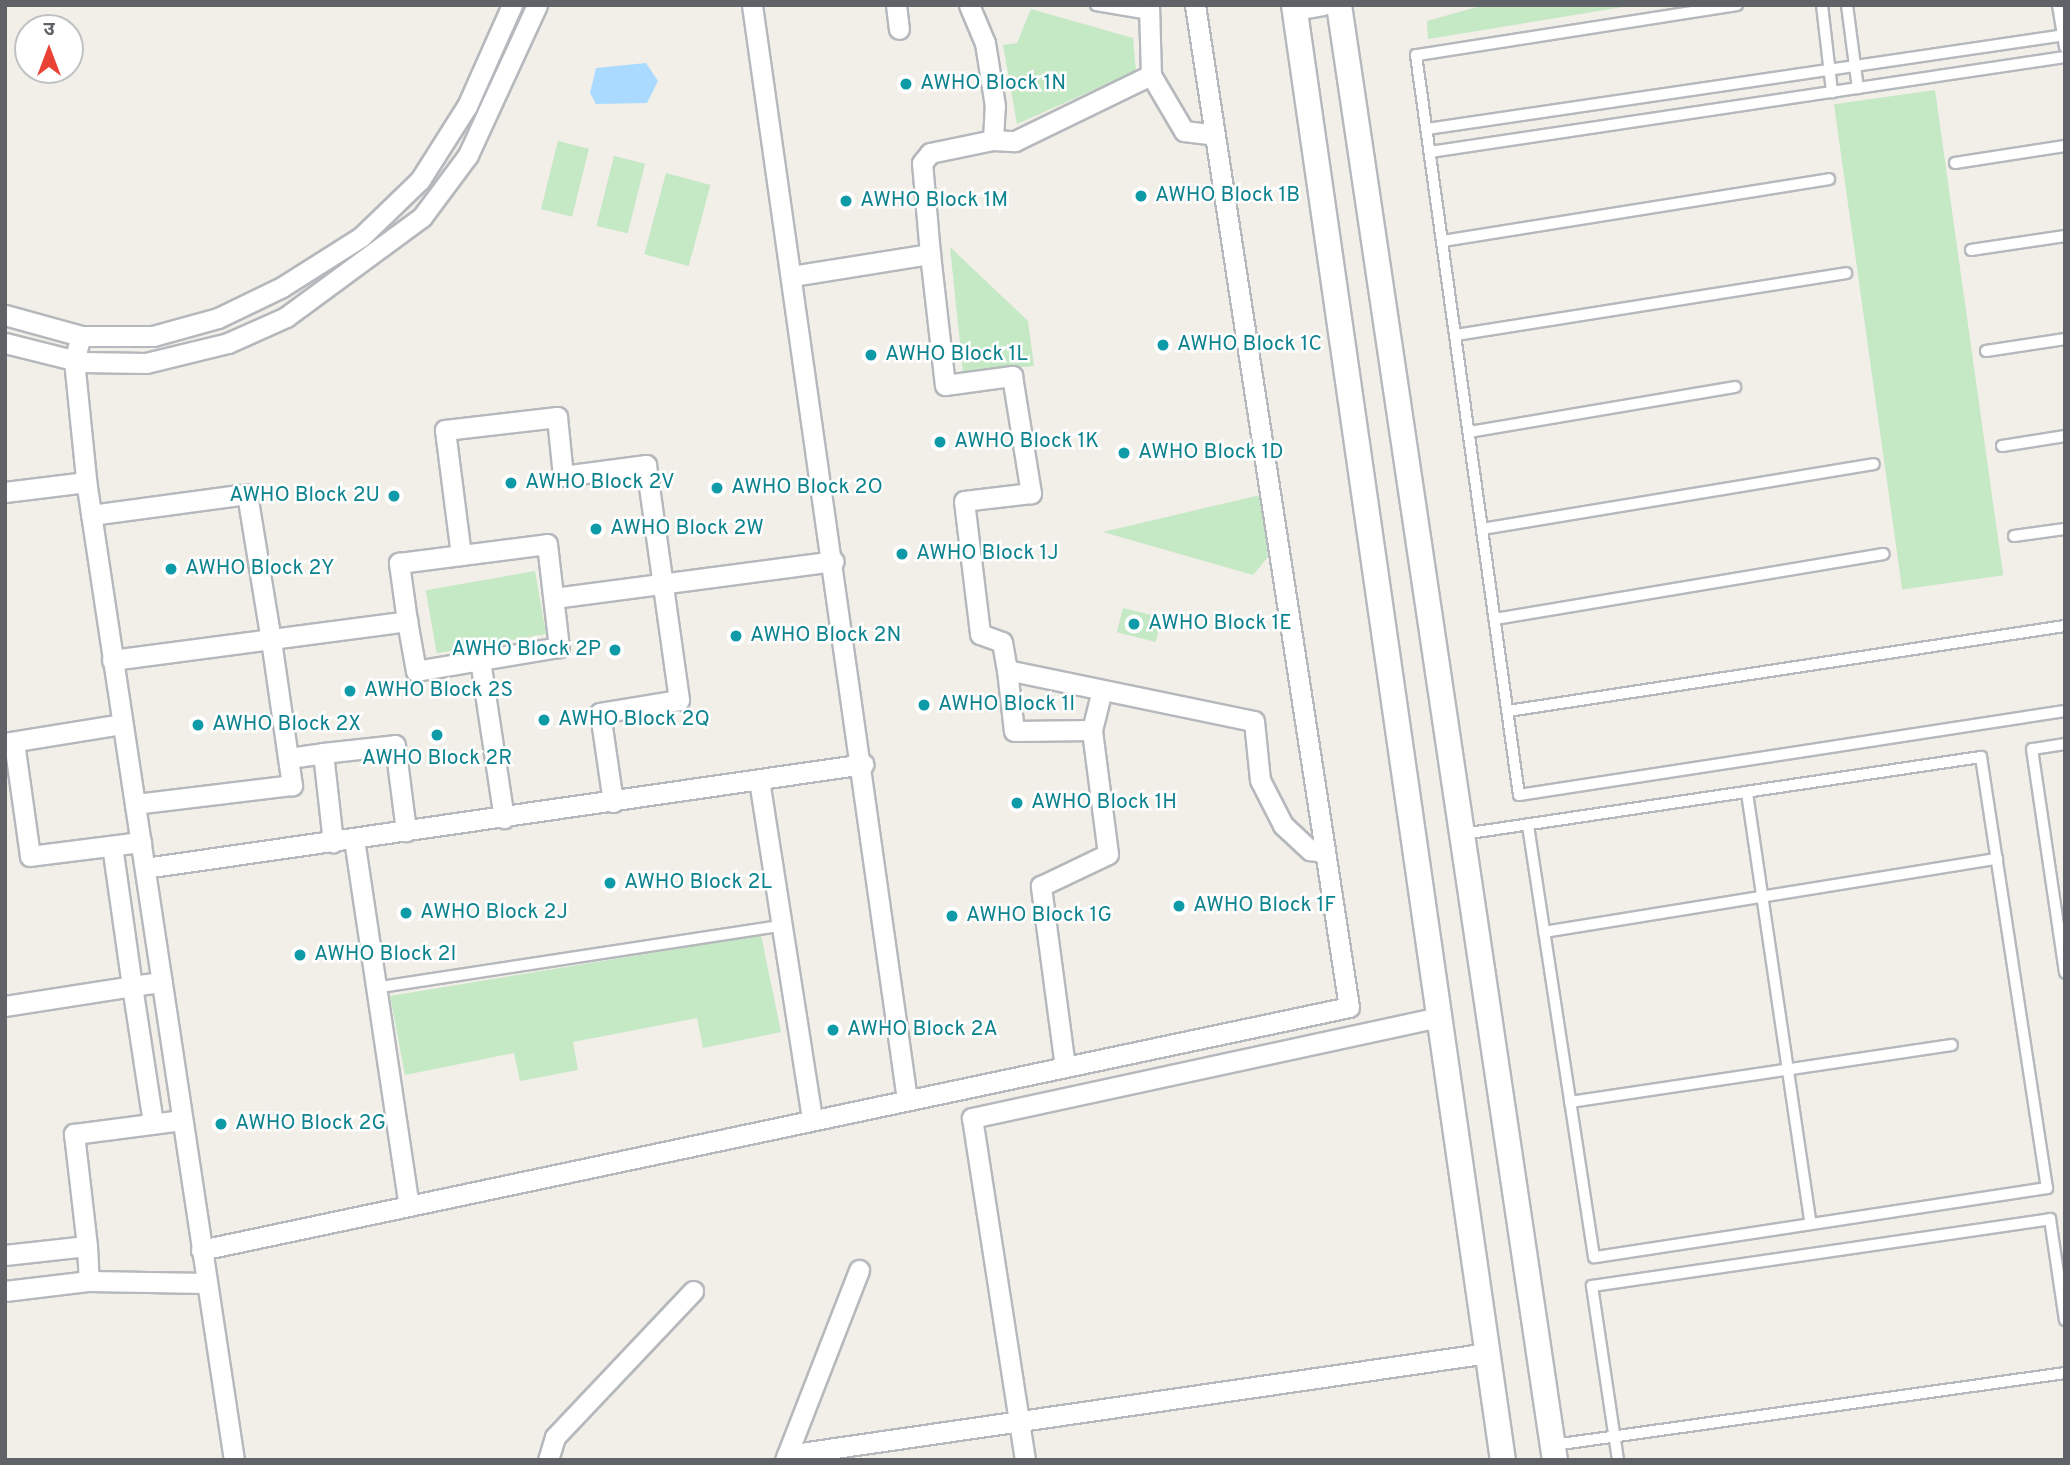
<!DOCTYPE html>
<html>
<head>
<meta charset="utf-8">
<style>
  body { margin:0 }
  #map { position:relative; width:2070px; height:1465px; overflow:hidden; background:#f1efe8; font-family:Overpass,"Noto Sans Devanagari",sans-serif }
  div>[style] { position:absolute }
  .green>* { inset:0; background:#c5e8c5; transform-origin:0 0 }
  .water>* { inset:0; background:#aadaff }
  .roads { filter:drop-shadow(2px 0 #b5b8bc) drop-shadow(-2px 0 #b5b8bc) drop-shadow(0 2px #b5b8bc) drop-shadow(0 -2px #b5b8bc) }
  .service>* { height:10px; margin:-5px; padding:0 5px; transform-origin:5px; border-radius:5px; background:#fff }
  .minor>* { height:19px; margin:-9.5px; padding:0 9.5px; transform-origin:9.5px; border-radius:9.5px; background:#fff }
  .tertiary>* { height:24px; margin:-12px; padding:0 12px; transform-origin:12px; border-radius:12px; background:#fff }
  .dots>* { width:19px; height:19px; translate:-50% -50%; box-sizing:border-box; border:4px solid #fff; border-radius:50% }
  span { translate:-50% -50%; white-space:nowrap; text-align:center; line-height:1.15; -webkit-text-stroke:5px #fff; paint-order:stroke }
  .culture-label { font-size:21px; color:#0d838f }
  .left { translate:0 -50%; text-align:left }
  .right { translate:-100% -50%; text-align:right }
  .frame { position:absolute; inset:0; border:7px solid #5f6368; pointer-events:none }
  .north { position:absolute; left:14px; top:14px; width:70px; height:70px; box-sizing:border-box; background:#fff; border:2px solid #bfc1c3; border-radius:50%; rotate:0deg; font-size:19px; font-weight:700; line-height:28px; text-align:center; color:#5f6368 }
  .north::after { content:''; display:block; margin:auto; width:24px; height:32px; background:#ea4335; clip-path:polygon(50% 0,100% 100%,50% 72%,0 100%) }
</style>
</head>
<body>
<div id="map">
  <div class="green">
    <i style="clip-path:polygon(1484px 5px,1635px 5px,1428px 39px,1427px 21px)"></i>
    <i style="clip-path:polygon(1031px 9px,1133px 38px,1136px 71px,1017px 124px,1003px 45px,1017px 43px)"></i>
    <i style="left:1935px;top:90px;width:490px;height:102px;rotate:82deg"></i>
    <i style="left:558px;top:141px;width:32px;height:70px;rotate:14deg"></i>
    <i style="left:614px;top:156px;width:32px;height:72px;rotate:14deg"></i>
    <i style="left:666px;top:173px;width:46px;height:84px;rotate:15deg"></i>
    <i style="clip-path:polygon(950px 247px,1028px 321px,1034px 366px,963px 372px)"></i>
    <i style="clip-path:polygon(1260px 495px,1268px 557px,1253px 575px,1103px 532px)"></i>
    <i style="left:535px;top:571px;width:64px;height:111px;rotate:80deg"></i>
    <i style="left:1123px;top:608px;width:40px;height:25px;rotate:14deg"></i>
    <i style="clip-path:polygon(761px 935px,781px 1032px,703px 1048px,697px 1018px,573px 1042px,578px 1070px,520px 1081px,514px 1053px,405px 1075px,390px 996px)"></i>
  </div>
  <div class="water">
    <i style="clip-path:polygon(646px 63px,658px 81px,647px 103px,596px 104px,590px 93px,596px 68px)"></i>
  </div>
  <div class="roads">
    <div class="service">
      <i style="left:1096px;top:5px;width:54px;rotate:9.6deg"></i>
      <i style="left:1737px;top:5px;width:325px;rotate:171.1deg"></i>
      <i style="left:1416px;top:55px;width:747px;rotate:82.08deg"></i>
      <i style="left:1519px;top:795px;width:552px;rotate:-8.75deg"></i>
      <i style="left:1822px;top:5px;width:88px;rotate:83.4deg"></i>
      <i style="left:1847px;top:5px;width:84px;rotate:82.5deg"></i>
      <i style="left:2058px;top:5px;width:43px;rotate:80.5deg"></i>
      <i style="left:1427px;top:129px;width:645px;rotate:-8.38deg"></i>
      <i style="left:1430px;top:152px;width:642px;rotate:-8.51deg"></i>
      <i style="left:1955px;top:163px;width:111px;rotate:-8.8deg"></i>
      <i style="left:1443px;top:241px;width:391px;rotate:-9.1deg"></i>
      <i style="left:1971px;top:250px;width:95px;rotate:-8.5deg"></i>
      <i style="left:1456px;top:335px;width:395px;rotate:-9deg"></i>
      <i style="left:1986px;top:351px;width:80px;rotate:-8.6deg"></i>
      <i style="left:1469px;top:432px;width:270px;rotate:-9.6deg"></i>
      <i style="left:2002px;top:446px;width:64px;rotate:-9deg"></i>
      <i style="left:1482px;top:529px;width:397px;rotate:-9.4deg"></i>
      <i style="left:2014px;top:536px;width:51px;rotate:-7.8deg"></i>
      <i style="left:1495px;top:619px;width:394px;rotate:-9.5deg"></i>
      <i style="left:1508px;top:711px;width:563px;rotate:-8.68deg"></i>
      <i style="left:2065px;top:744px;width:33px;rotate:171deg"></i>
      <i style="left:2032px;top:749px;width:226px;rotate:81.6deg"></i>
      <i style="left:1747px;top:793px;width:434px;rotate:81.6deg"></i>
      <i style="left:1463px;top:834px;width:524px;rotate:-8.46deg"></i>
      <i style="left:1981px;top:757px;width:436px;rotate:81.3deg"></i>
      <i style="left:2047px;top:1188px;width:458px;rotate:171.3deg"></i>
      <i style="left:1594px;top:1257px;width:436px;rotate:-98.7deg"></i>
      <i style="left:1544px;top:932px;width:459px;rotate:-9.2deg"></i>
      <i style="left:374px;top:988px;width:409px;rotate:-8.7deg"></i>
      <i style="left:1570px;top:1102px;width:386px;rotate:-8.5deg"></i>
      <i style="left:1554px;top:1445px;width:516px;rotate:-8.02deg"></i>
      <i style="left:1618px;top:1460px;width:176px;rotate:-98.5deg"></i>
      <i style="left:1592px;top:1286px;width:463px;rotate:-8.3deg"></i>
      <i style="left:2050px;top:1219px;width:102px;rotate:81.6deg"></i>
    </div>
    <div class="minor">
      <i style="left:752px;top:5px;width:1106px;rotate:81.94deg"></i>
      <i style="left:896px;top:5px;width:24px;rotate:83deg"></i>
      <i style="left:1149px;top:5px;width:70px;rotate:88.4deg"></i>
      <i style="left:1295px;top:10px;width:28px;rotate:-10deg"></i>
      <i style="left:993px;top:140px;width:22px;rotate:3deg"></i>
      <i style="left:1015px;top:141px;width:151px;rotate:-25.9deg"></i>
      <i style="left:1151px;top:75px;width:65px;rotate:59.5deg"></i>
      <i style="left:1184px;top:131px;width:31px;rotate:7deg"></i>
      <i style="left:930px;top:254px;width:132px;rotate:83.5deg"></i>
      <i style="left:945px;top:385px;width:68px;rotate:-7.7deg"></i>
      <i style="left:1012px;top:376px;width:119px;rotate:80.8deg"></i>
      <i style="left:1031px;top:493px;width:67px;rotate:173.2deg"></i>
      <i style="left:964px;top:501px;width:134px;rotate:83.1deg"></i>
      <i style="left:980px;top:634px;width:23px;rotate:20deg"></i>
      <i style="left:1002px;top:642px;width:28px;rotate:80deg"></i>
      <i style="left:1007px;top:670px;width:252px;rotate:11.7deg"></i>
      <i style="left:1254px;top:721px;width:59px;rotate:84.2deg"></i>
      <i style="left:1260px;top:780px;width:51px;rotate:62.9deg"></i>
      <i style="left:1283px;top:825px;width:37px;rotate:43deg"></i>
      <i style="left:1310px;top:850px;width:15px;rotate:8deg"></i>
      <i style="left:792px;top:276px;width:140px;rotate:-9.1deg"></i>
      <i style="left:930px;top:254px;width:91px;rotate:-95deg"></i>
      <i style="left:922px;top:163px;width:13px;rotate:-51deg"></i>
      <i style="left:930px;top:153px;width:64px;rotate:-11.7deg"></i>
      <i style="left:993px;top:140px;width:34px;rotate:-87deg"></i>
      <i style="left:995px;top:106px;width:64px;rotate:-99deg"></i>
      <i style="left:985px;top:43px;width:41px;rotate:-112.8deg"></i>
      <i style="left:5px;top:315px;width:79px;rotate:15.4deg"></i>
      <i style="left:81px;top:336px;width:72px"></i>
      <i style="left:153px;top:336px;width:67px;rotate:-15.5deg"></i>
      <i style="left:218px;top:318px;width:71px;rotate:-25.8deg"></i>
      <i style="left:282px;top:287px;width:93px;rotate:-32.3deg"></i>
      <i style="left:361px;top:237px;width:82px;rotate:-44deg"></i>
      <i style="left:420px;top:180px;width:88px;rotate:-57.6deg"></i>
      <i style="left:467px;top:106px;width:111px;rotate:-66deg"></i>
      <i style="left:81px;top:336px;width:25px;rotate:106deg"></i>
      <i style="left:74px;top:360px;width:128px;rotate:84.2deg"></i>
      <i style="left:87px;top:487px;width:984px;rotate:81.41deg"></i>
      <i style="left:5px;top:343px;width:78px;rotate:14deg"></i>
      <i style="left:81px;top:362px;width:65px;rotate:0.9deg"></i>
      <i style="left:146px;top:363px;width:84px;rotate:-13.7deg"></i>
      <i style="left:228px;top:343px;width:64px;rotate:-24.1deg"></i>
      <i style="left:286px;top:317px;width:169px;rotate:-36.3deg"></i>
      <i style="left:422px;top:217px;width:77px;rotate:-53.4deg"></i>
      <i style="left:468px;top:155px;width:165px;rotate:-65.3deg"></i>
      <i style="left:5px;top:492px;width:82px;rotate:-7deg"></i>
      <i style="left:91px;top:515px;width:157px;rotate:-7.7deg"></i>
      <i style="left:247px;top:494px;width:148px;rotate:80.7deg"></i>
      <i style="left:271px;top:640px;width:147px;rotate:81.8deg"></i>
      <i style="left:292px;top:785px;width:158px;rotate:173.1deg"></i>
      <i style="left:461px;top:555px;width:126px;rotate:-97.3deg"></i>
      <i style="left:445px;top:430px;width:113px;rotate:-6.6deg"></i>
      <i style="left:557px;top:417px;width:59px;rotate:84.2deg"></i>
      <i style="left:563px;top:476px;width:84px;rotate:-7.5deg"></i>
      <i style="left:646px;top:465px;width:237px;rotate:82deg"></i>
      <i style="left:679px;top:700px;width:80px;rotate:170.7deg"></i>
      <i style="left:600px;top:713px;width:90px;rotate:81.7deg"></i>
      <i style="left:554px;top:598px;width:282px;rotate:-7.5deg"></i>
      <i style="left:112px;top:660px;width:298px;rotate:-7.5deg"></i>
      <i style="left:407px;top:621px;width:59px;rotate:-97.9deg"></i>
      <i style="left:399px;top:563px;width:149px;rotate:-7.3deg"></i>
      <i style="left:547px;top:544px;width:104px;rotate:83.4deg"></i>
      <i style="left:559px;top:647px;width:145px;rotate:170.5deg"></i>
      <i style="left:416px;top:671px;width:51px;rotate:-100.2deg"></i>
      <i style="left:480px;top:660px;width:160px;rotate:81.4deg"></i>
      <i style="left:1007px;top:670px;width:61px;rotate:83.5deg"></i>
      <i style="left:1014px;top:731px;width:78px;rotate:-0.7deg"></i>
      <i style="left:14px;top:742px;width:115px;rotate:82deg"></i>
      <i style="left:30px;top:856px;width:112px;rotate:-7.2deg"></i>
      <i style="left:5px;top:743px;width:119px;rotate:-9.2deg"></i>
      <i style="left:323px;top:753px;width:72px;rotate:-6.3deg"></i>
      <i style="left:395px;top:745px;width:87px;rotate:82.7deg"></i>
      <i style="left:289px;top:758px;width:34px;rotate:-8deg"></i>
      <i style="left:323px;top:753px;width:90px;rotate:83.6deg"></i>
      <i style="left:759px;top:780px;width:342px;rotate:81.1deg"></i>
      <i style="left:354px;top:839px;width:370px;rotate:81.5deg"></i>
      <i style="left:145px;top:868px;width:726px;rotate:-8.23deg"></i>
      <i style="left:5px;top:1006px;width:129px;rotate:-8.9deg"></i>
      <i style="left:132px;top:986px;width:141px;rotate:-98.1deg"></i>
      <i style="left:1065px;top:1067px;width:183px;rotate:-97.6deg"></i>
      <i style="left:1041px;top:886px;width:74px;rotate:-25.5deg"></i>
      <i style="left:1108px;top:854px;width:125px;rotate:-97.4deg"></i>
      <i style="left:1092px;top:730px;width:41px;rotate:-76deg"></i>
      <i style="left:153px;top:1123px;width:139px;rotate:-98.7deg"></i>
      <i style="left:132px;top:986px;width:30px;rotate:-8deg"></i>
      <i style="left:87px;top:1246px;width:113px;rotate:-96.6deg"></i>
      <i style="left:74px;top:1134px;width:109px;rotate:-7.4deg"></i>
      <i style="left:201px;top:1250px;width:1173px;rotate:-11.95deg"></i>
      <i style="left:1349px;top:1007px;width:1014px;rotate:-98.74deg"></i>
      <i style="left:5px;top:1255px;width:82px;rotate:-6.3deg"></i>
      <i style="left:87px;top:1246px;width:35px;rotate:87deg"></i>
      <i style="left:5px;top:1291px;width:85px;rotate:-6.8deg"></i>
      <i style="left:89px;top:1281px;width:117px;rotate:1deg"></i>
      <i style="left:787px;top:1455px;width:708px;rotate:-8.28deg"></i>
      <i style="left:548px;top:1460px;width:24px;rotate:-73deg"></i>
      <i style="left:555px;top:1437px;width:201px;rotate:-46.6deg"></i>
      <i style="left:785px;top:1460px;width:204px;rotate:-68.7deg"></i>
      <i style="left:1025px;top:1460px;width:346px;rotate:-98.8deg"></i>
      <i style="left:972px;top:1118px;width:479px;rotate:-12.2deg"></i>
    </div>
    <div class="tertiary">
      <i style="left:1294px;top:5px;width:1470px;rotate:81.83deg"></i>
      <i style="left:1339px;top:5px;width:1471px;rotate:81.56deg"></i>
    </div>
  </div>
  <div class="dots">
    <i style="left:906px;top:84px;background:#0f9aa8"></i>
    <i style="left:1141px;top:196px;background:#0f9aa8"></i>
    <i style="left:846px;top:201px;background:#0f9aa8"></i>
    <i style="left:1163px;top:345px;background:#0f9aa8"></i>
    <i style="left:871px;top:355px;background:#0f9aa8"></i>
    <i style="left:940px;top:442px;background:#0f9aa8"></i>
    <i style="left:1124px;top:453px;background:#0f9aa8"></i>
    <i style="left:511px;top:483px;background:#0f9aa8"></i>
    <i style="left:717px;top:488px;background:#0f9aa8"></i>
    <i style="left:394px;top:496px;background:#0f9aa8"></i>
    <i style="left:596px;top:529px;background:#0f9aa8"></i>
    <i style="left:902px;top:554px;background:#0f9aa8"></i>
    <i style="left:171px;top:569px;background:#0f9aa8"></i>
    <i style="left:1134px;top:624px;background:#0f9aa8"></i>
    <i style="left:736px;top:636px;background:#0f9aa8"></i>
    <i style="left:615px;top:650px;background:#0f9aa8"></i>
    <i style="left:350px;top:691px;background:#0f9aa8"></i>
    <i style="left:924px;top:705px;background:#0f9aa8"></i>
    <i style="left:544px;top:720px;background:#0f9aa8"></i>
    <i style="left:198px;top:725px;background:#0f9aa8"></i>
    <i style="left:437px;top:735px;background:#0f9aa8"></i>
    <i style="left:1017px;top:803px;background:#0f9aa8"></i>
    <i style="left:610px;top:883px;background:#0f9aa8"></i>
    <i style="left:1179px;top:906px;background:#0f9aa8"></i>
    <i style="left:406px;top:913px;background:#0f9aa8"></i>
    <i style="left:952px;top:916px;background:#0f9aa8"></i>
    <i style="left:300px;top:955px;background:#0f9aa8"></i>
    <i style="left:833px;top:1030px;background:#0f9aa8"></i>
    <i style="left:221px;top:1124px;background:#0f9aa8"></i>
  </div>
  <div class="culture-label">
    <span class="left" style="left:920px;top:84px">AWHO Block 1N</span>
    <span class="left" style="left:1155px;top:196px">AWHO Block 1B</span>
    <span class="left" style="left:860px;top:201px">AWHO Block 1M</span>
    <span class="left" style="left:1177px;top:345px">AWHO Block 1C</span>
    <span class="left" style="left:885px;top:355px">AWHO Block 1L</span>
    <span class="left" style="left:954px;top:442px">AWHO Block 1K</span>
    <span class="left" style="left:1138px;top:453px">AWHO Block 1D</span>
    <span class="left" style="left:525px;top:483px">AWHO Block 2V</span>
    <span class="left" style="left:731px;top:488px">AWHO Block 2O</span>
    <span class="right" style="left:380px;top:496px">AWHO Block 2U</span>
    <span class="left" style="left:610px;top:529px">AWHO Block 2W</span>
    <span class="left" style="left:916px;top:554px">AWHO Block 1J</span>
    <span class="left" style="left:185px;top:569px">AWHO Block 2Y</span>
    <span class="left" style="left:1148px;top:624px">AWHO Block 1E</span>
    <span class="left" style="left:750px;top:636px">AWHO Block 2N</span>
    <span class="right" style="left:601px;top:650px">AWHO Block 2P</span>
    <span class="left" style="left:364px;top:691px">AWHO Block 2S</span>
    <span class="left" style="left:938px;top:705px">AWHO Block 1I</span>
    <span class="left" style="left:558px;top:720px">AWHO Block 2Q</span>
    <span class="left" style="left:212px;top:725px">AWHO Block 2X</span>
    <span style="left:437px;top:759px">AWHO Block 2R</span>
    <span class="left" style="left:1031px;top:803px">AWHO Block 1H</span>
    <span class="left" style="left:624px;top:883px">AWHO Block 2L</span>
    <span class="left" style="left:1193px;top:906px">AWHO Block 1F</span>
    <span class="left" style="left:420px;top:913px">AWHO Block 2J</span>
    <span class="left" style="left:966px;top:916px">AWHO Block 1G</span>
    <span class="left" style="left:314px;top:955px">AWHO Block 2I</span>
    <span class="left" style="left:847px;top:1030px">AWHO Block 2A</span>
    <span class="left" style="left:235px;top:1124px">AWHO Block 2G</span>
  </div>
  <div class="frame"></div>
  <div class="north">उ</div>
</div>
</body>
</html>
